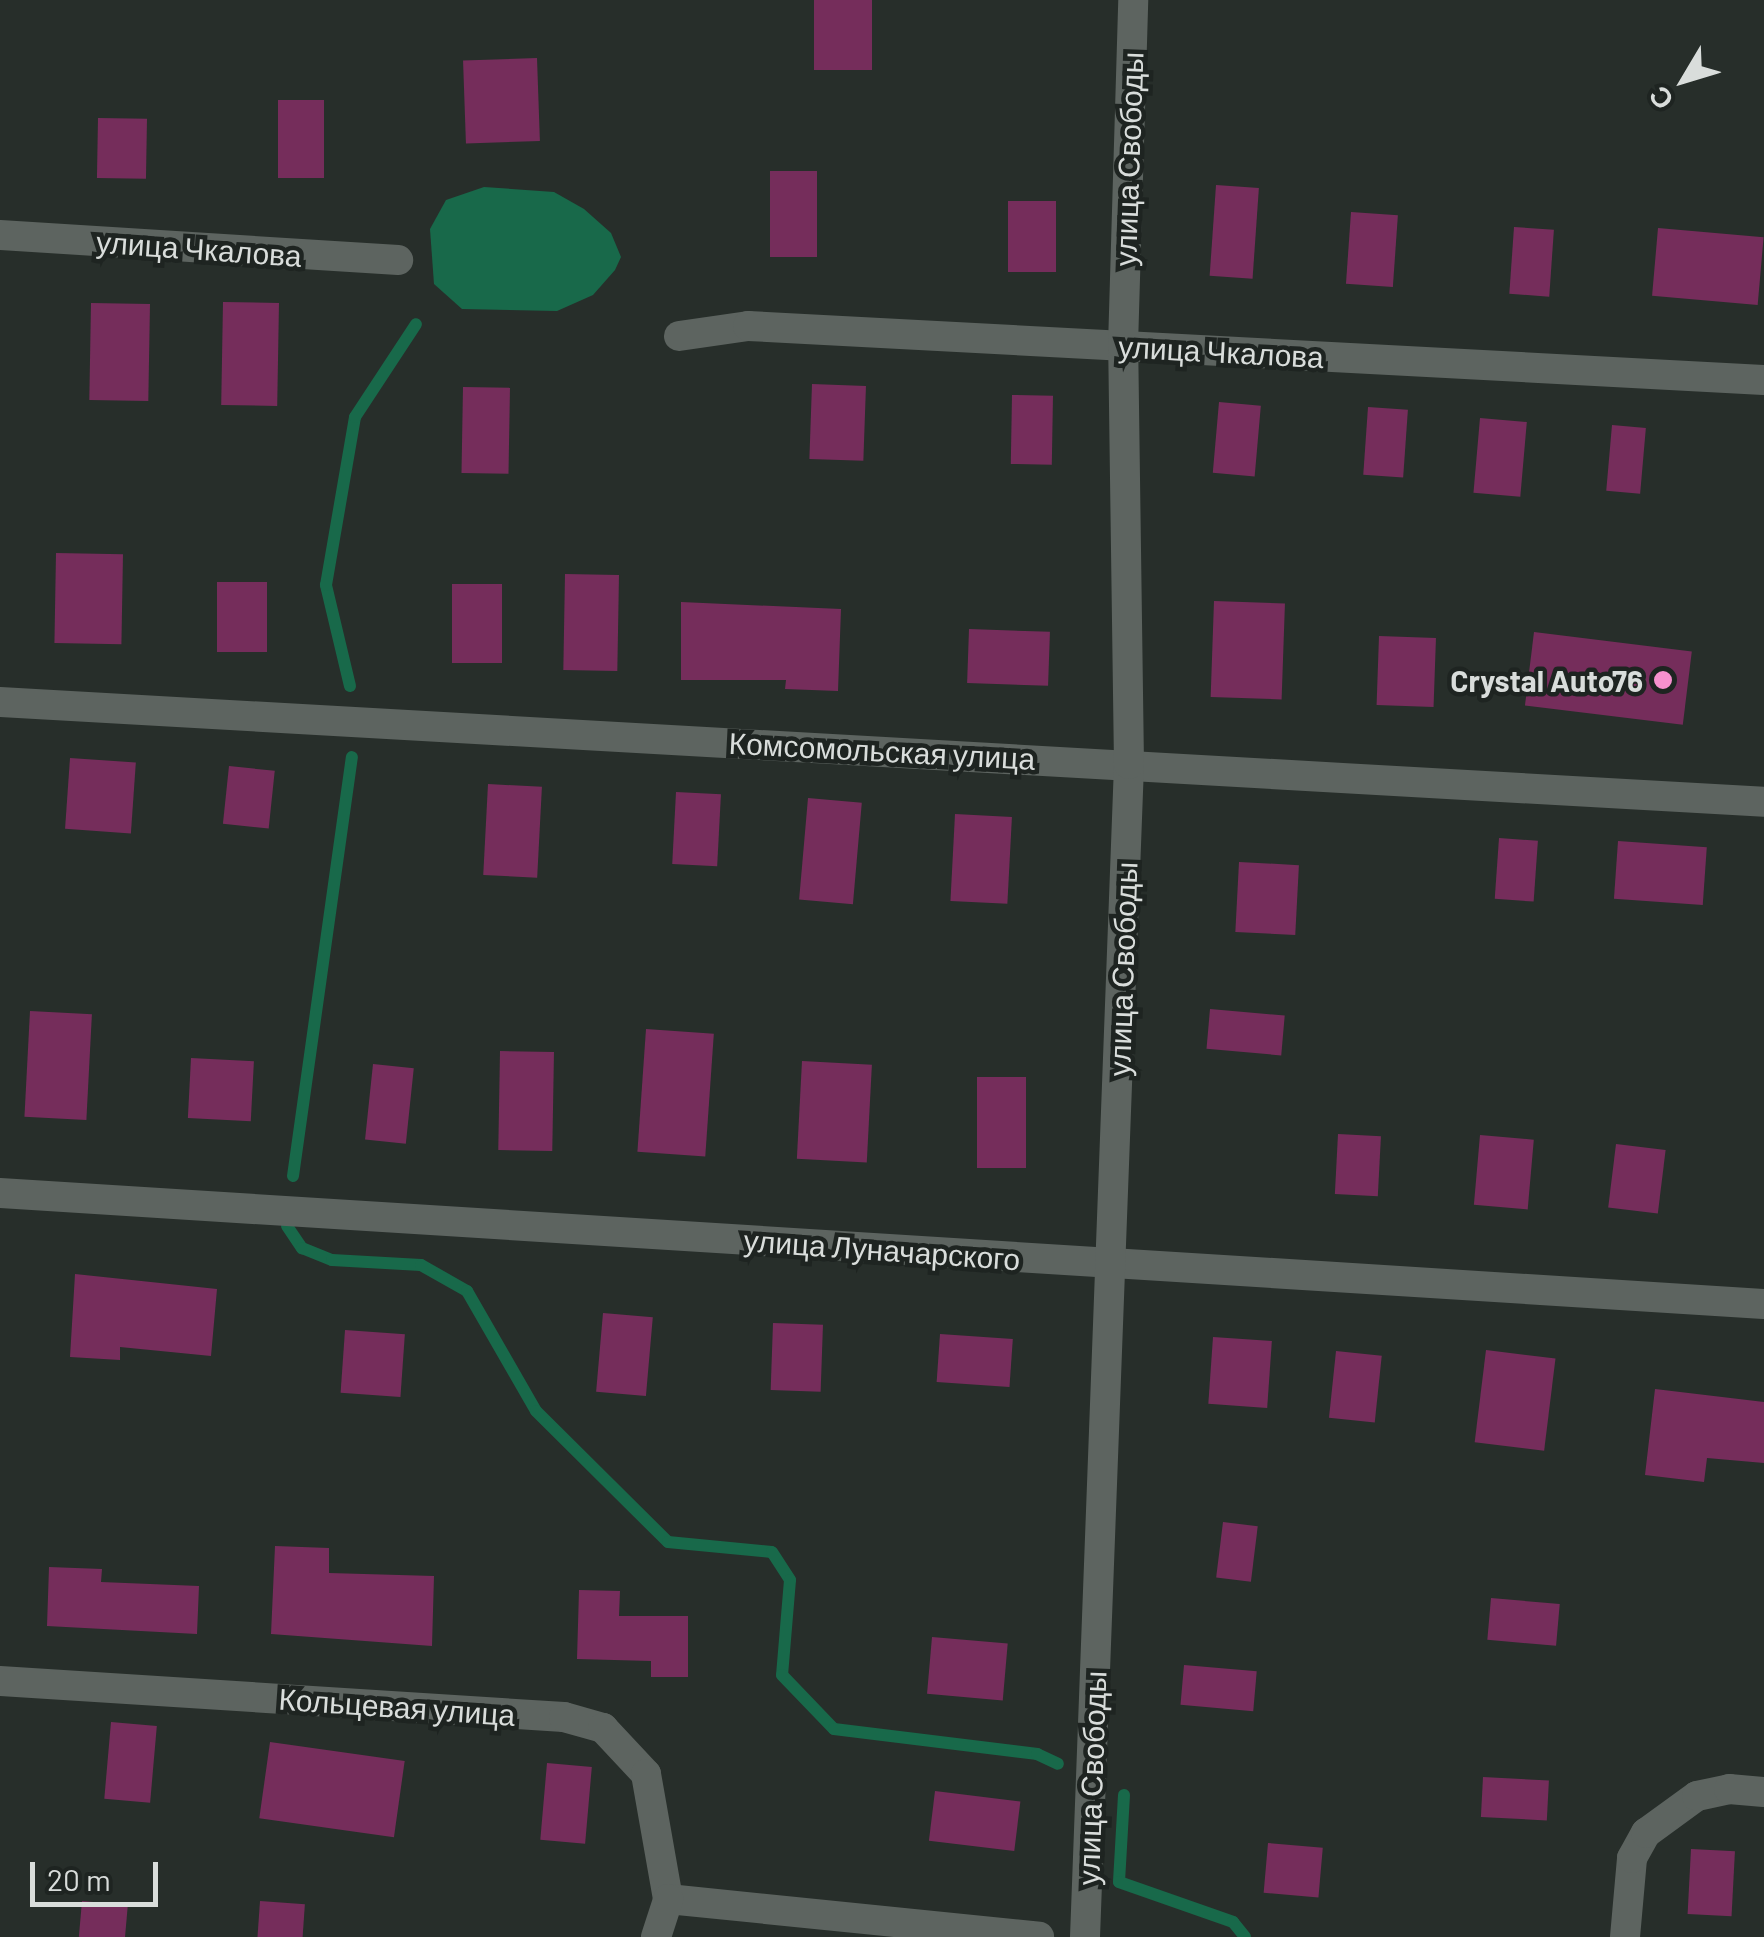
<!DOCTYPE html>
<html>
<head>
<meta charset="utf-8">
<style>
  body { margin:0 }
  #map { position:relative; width:1764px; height:1937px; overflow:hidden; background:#272e2a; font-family:Barlow,sans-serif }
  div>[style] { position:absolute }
  .water>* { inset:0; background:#18694a }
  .stream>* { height:12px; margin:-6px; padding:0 6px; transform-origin:6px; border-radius:6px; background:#18694a }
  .building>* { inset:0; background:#752d5b; transform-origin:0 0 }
  .minor>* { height:30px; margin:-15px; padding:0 15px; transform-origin:15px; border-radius:15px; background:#5d6460 }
  .dots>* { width:28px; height:28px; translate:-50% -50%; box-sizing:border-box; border:5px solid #1e2421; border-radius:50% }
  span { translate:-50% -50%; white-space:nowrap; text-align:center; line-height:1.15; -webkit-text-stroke:9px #1e2421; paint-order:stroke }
  .street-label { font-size:30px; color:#d9dddb }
  .poi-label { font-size:30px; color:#d9dddb; font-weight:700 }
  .right { translate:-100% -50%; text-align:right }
  .north { position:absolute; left:1634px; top:30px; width:100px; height:100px; -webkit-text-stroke:8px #1e2421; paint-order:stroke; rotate:232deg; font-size:28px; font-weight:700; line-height:40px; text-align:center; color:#d9dddb }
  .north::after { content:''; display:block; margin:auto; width:35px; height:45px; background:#d9dddb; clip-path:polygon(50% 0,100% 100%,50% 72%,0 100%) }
  .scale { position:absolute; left:30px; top:1862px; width:128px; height:45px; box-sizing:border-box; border:5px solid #d9dddb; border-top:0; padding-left:12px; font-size:30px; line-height:35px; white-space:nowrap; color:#d9dddb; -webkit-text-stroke:8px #1e2421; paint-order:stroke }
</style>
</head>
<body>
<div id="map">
  <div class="water">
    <i style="clip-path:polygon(484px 187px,554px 192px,584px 209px,611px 233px,621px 257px,615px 270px,593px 295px,557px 311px,462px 309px,434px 284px,430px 229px,446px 200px)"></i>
  </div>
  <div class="stream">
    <i style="left:350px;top:686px;width:104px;rotate:-103.4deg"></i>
    <i style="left:326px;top:585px;width:170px;rotate:-80.2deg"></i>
    <i style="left:355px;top:417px;width:111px;rotate:-56.7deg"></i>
    <i style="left:293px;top:1176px;width:423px;rotate:-82deg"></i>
    <i style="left:287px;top:1226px;width:27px;rotate:56deg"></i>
    <i style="left:302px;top:1248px;width:32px;rotate:22deg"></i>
    <i style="left:332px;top:1260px;width:89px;rotate:3.2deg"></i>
    <i style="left:421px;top:1265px;width:53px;rotate:29.5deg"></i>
    <i style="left:467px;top:1291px;width:138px;rotate:60.1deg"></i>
    <i style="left:536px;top:1411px;width:186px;rotate:44.8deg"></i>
    <i style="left:668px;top:1542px;width:104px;rotate:5.5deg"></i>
    <i style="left:772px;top:1552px;width:33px;rotate:57deg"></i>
    <i style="left:790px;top:1580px;width:95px;rotate:94.8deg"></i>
    <i style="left:782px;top:1675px;width:75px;rotate:46.1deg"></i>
    <i style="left:834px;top:1729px;width:205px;rotate:7deg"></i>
    <i style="left:1037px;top:1754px;width:23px;rotate:25deg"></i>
    <i style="left:1124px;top:1795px;width:87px;rotate:93.3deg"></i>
    <i style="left:1119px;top:1882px;width:121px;rotate:19.3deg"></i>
    <i style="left:1233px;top:1922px;width:19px;rotate:51deg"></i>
  </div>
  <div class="building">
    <i style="left:814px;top:0;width:58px;height:70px"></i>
    <i style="left:537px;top:58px;width:83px;height:74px;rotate:88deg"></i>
    <i style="left:278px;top:100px;width:46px;height:78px"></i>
    <i style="left:98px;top:118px;width:49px;height:60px;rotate:1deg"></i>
    <i style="left:770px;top:171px;width:47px;height:86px"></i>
    <i style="left:1216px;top:185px;width:43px;height:91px;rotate:4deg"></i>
    <i style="left:1008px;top:201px;width:48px;height:71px"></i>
    <i style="left:1351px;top:212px;width:47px;height:72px;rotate:4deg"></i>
    <i style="left:1514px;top:227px;width:40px;height:67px;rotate:4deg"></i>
    <i style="left:1658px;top:228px;width:106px;height:68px;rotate:5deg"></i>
    <i style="left:223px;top:302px;width:56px;height:103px;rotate:1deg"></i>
    <i style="left:91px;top:303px;width:59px;height:97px;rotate:1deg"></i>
    <i style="left:812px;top:384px;width:54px;height:75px;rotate:2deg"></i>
    <i style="left:463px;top:387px;width:47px;height:86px;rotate:1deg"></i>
    <i style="left:1012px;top:395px;width:41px;height:69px;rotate:1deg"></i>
    <i style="left:1219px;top:402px;width:42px;height:71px;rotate:5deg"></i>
    <i style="left:1368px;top:407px;width:40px;height:68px;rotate:4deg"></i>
    <i style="left:1480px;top:418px;width:47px;height:75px;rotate:5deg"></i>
    <i style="left:1612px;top:425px;width:34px;height:66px;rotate:5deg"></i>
    <i style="left:56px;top:553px;width:67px;height:90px;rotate:1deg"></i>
    <i style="left:565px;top:574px;width:54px;height:96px;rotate:1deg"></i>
    <i style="left:217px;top:582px;width:50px;height:70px"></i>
    <i style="left:452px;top:584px;width:50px;height:79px"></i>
    <i style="left:1214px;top:601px;width:71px;height:96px;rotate:2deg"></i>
    <i style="clip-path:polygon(681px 602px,841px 609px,838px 691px,785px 689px,786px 680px,681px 680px)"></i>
    <i style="left:969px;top:629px;width:81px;height:54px;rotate:2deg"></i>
    <i style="left:1534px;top:632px;width:159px;height:74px;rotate:7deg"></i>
    <i style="left:1379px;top:636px;width:57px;height:69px;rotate:2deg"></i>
    <i style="left:70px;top:758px;width:66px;height:71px;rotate:4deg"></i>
    <i style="left:229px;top:766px;width:46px;height:58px;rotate:6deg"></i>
    <i style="left:488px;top:784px;width:54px;height:91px;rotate:3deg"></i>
    <i style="left:676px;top:792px;width:45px;height:72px;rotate:3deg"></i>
    <i style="left:808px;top:798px;width:54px;height:102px;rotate:5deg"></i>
    <i style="left:955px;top:814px;width:57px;height:87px;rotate:3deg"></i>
    <i style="left:1499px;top:838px;width:39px;height:61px;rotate:4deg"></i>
    <i style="left:1618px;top:841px;width:89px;height:58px;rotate:4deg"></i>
    <i style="left:1239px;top:862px;width:60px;height:70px;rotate:3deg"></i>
    <i style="left:1210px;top:1009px;width:75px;height:40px;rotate:5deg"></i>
    <i style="left:30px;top:1011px;width:62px;height:106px;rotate:3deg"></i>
    <i style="left:646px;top:1029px;width:68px;height:123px;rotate:4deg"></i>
    <i style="left:500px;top:1051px;width:54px;height:99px;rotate:1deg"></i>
    <i style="left:191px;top:1058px;width:63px;height:60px;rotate:3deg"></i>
    <i style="left:802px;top:1061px;width:70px;height:98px;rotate:3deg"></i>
    <i style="left:373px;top:1064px;width:41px;height:76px;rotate:6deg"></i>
    <i style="left:977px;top:1077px;width:49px;height:91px"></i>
    <i style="left:1338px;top:1134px;width:43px;height:60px;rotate:3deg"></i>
    <i style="left:1480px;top:1135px;width:54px;height:70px;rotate:5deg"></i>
    <i style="left:1616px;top:1144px;width:50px;height:64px;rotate:7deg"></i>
    <i style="clip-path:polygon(75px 1274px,217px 1289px,211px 1356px,120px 1347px,120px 1360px,70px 1357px)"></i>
    <i style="left:603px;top:1313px;width:50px;height:79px;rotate:5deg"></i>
    <i style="left:773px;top:1323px;width:50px;height:67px;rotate:2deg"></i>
    <i style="left:345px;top:1330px;width:60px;height:63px;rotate:4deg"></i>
    <i style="left:940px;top:1334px;width:73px;height:48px;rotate:4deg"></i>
    <i style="left:1213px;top:1337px;width:59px;height:67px;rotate:4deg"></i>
    <i style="left:1486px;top:1350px;width:70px;height:93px;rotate:7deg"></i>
    <i style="left:1336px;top:1351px;width:46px;height:67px;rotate:6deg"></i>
    <i style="clip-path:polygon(1655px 1389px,1764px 1402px,1764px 1463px,1707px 1458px,1704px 1482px,1645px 1475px)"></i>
    <i style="left:1223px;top:1522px;width:35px;height:56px;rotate:7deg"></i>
    <i style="clip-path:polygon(275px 1546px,329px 1548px,329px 1573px,434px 1576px,432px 1646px,271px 1634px)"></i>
    <i style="clip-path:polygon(49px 1567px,102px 1569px,101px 1582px,199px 1586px,197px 1634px,47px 1626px)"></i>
    <i style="clip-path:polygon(579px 1590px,620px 1591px,619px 1616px,688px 1616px,688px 1677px,651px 1677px,651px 1661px,577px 1659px)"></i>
    <i style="left:1491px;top:1598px;width:69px;height:42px;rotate:5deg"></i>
    <i style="left:932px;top:1637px;width:76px;height:57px;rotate:5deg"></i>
    <i style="left:1184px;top:1665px;width:73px;height:40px;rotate:5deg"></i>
    <i style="left:111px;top:1722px;width:46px;height:77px;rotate:5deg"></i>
    <i style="left:270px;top:1742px;width:136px;height:77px;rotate:8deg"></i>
    <i style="left:547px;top:1763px;width:45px;height:77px;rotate:5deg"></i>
    <i style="left:1483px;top:1777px;width:66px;height:40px;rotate:3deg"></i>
    <i style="left:935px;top:1791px;width:86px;height:50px;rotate:7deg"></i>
    <i style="left:1268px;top:1843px;width:55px;height:50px;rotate:5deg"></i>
    <i style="left:1691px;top:1849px;width:44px;height:65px;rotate:3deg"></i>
    <i style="left:82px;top:1901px;width:46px;height:36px;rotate:5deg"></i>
    <i style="left:260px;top:1901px;width:45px;height:36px;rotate:4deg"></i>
  </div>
  <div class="minor">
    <i style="left:0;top:235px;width:399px;rotate:3.6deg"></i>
    <i style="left:679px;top:336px;width:70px;rotate:-8.2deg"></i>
    <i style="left:748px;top:326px;width:1017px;rotate:3.04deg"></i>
    <i style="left:0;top:702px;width:1767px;rotate:3.24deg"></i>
    <i style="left:0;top:1193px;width:1767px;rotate:3.6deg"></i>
    <i style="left:0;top:1681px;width:565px;rotate:3.65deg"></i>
    <i style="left:564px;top:1717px;width:41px;rotate:15.8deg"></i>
    <i style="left:603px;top:1728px;width:63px;rotate:46.9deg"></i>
    <i style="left:646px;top:1774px;width:127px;rotate:80deg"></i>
    <i style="left:668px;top:1899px;width:373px;rotate:5.8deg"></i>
    <i style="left:656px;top:1937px;width:40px;rotate:-72deg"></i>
    <i style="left:1085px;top:1937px;width:1174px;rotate:-87.85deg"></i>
    <i style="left:1129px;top:764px;width:418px;rotate:-90.8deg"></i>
    <i style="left:1123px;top:346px;width:346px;rotate:-88.3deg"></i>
    <i style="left:1625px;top:1937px;width:79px;rotate:-84.9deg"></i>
    <i style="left:1632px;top:1858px;width:29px;rotate:-61deg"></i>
    <i style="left:1646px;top:1833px;width:63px;rotate:-36deg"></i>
    <i style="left:1697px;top:1796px;width:33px;rotate:-12deg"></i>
    <i style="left:1729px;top:1789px;width:35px;rotate:5deg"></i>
  </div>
  <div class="dots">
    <i style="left:1663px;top:680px;background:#f790ce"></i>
  </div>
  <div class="street-label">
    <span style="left:1128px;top:159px;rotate:-88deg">улица Свободы</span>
    <span style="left:199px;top:248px;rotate:4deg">улица Чкалова</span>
    <span style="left:1221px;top:351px;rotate:3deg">улица Чкалова</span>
    <span style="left:882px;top:750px;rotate:3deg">Комсомольская улица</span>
    <span style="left:1122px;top:969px;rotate:-88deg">улица Свободы</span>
    <span style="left:882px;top:1249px;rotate:4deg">улица Луначарского</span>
    <span style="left:397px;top:1706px;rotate:4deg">Кольцевая улица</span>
    <span style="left:1091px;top:1778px;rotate:-88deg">улица Свободы</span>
  </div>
  <div class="poi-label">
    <span class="right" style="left:1643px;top:680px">Crystal Auto76</span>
  </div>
  <div class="north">С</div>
  <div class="scale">20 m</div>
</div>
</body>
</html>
